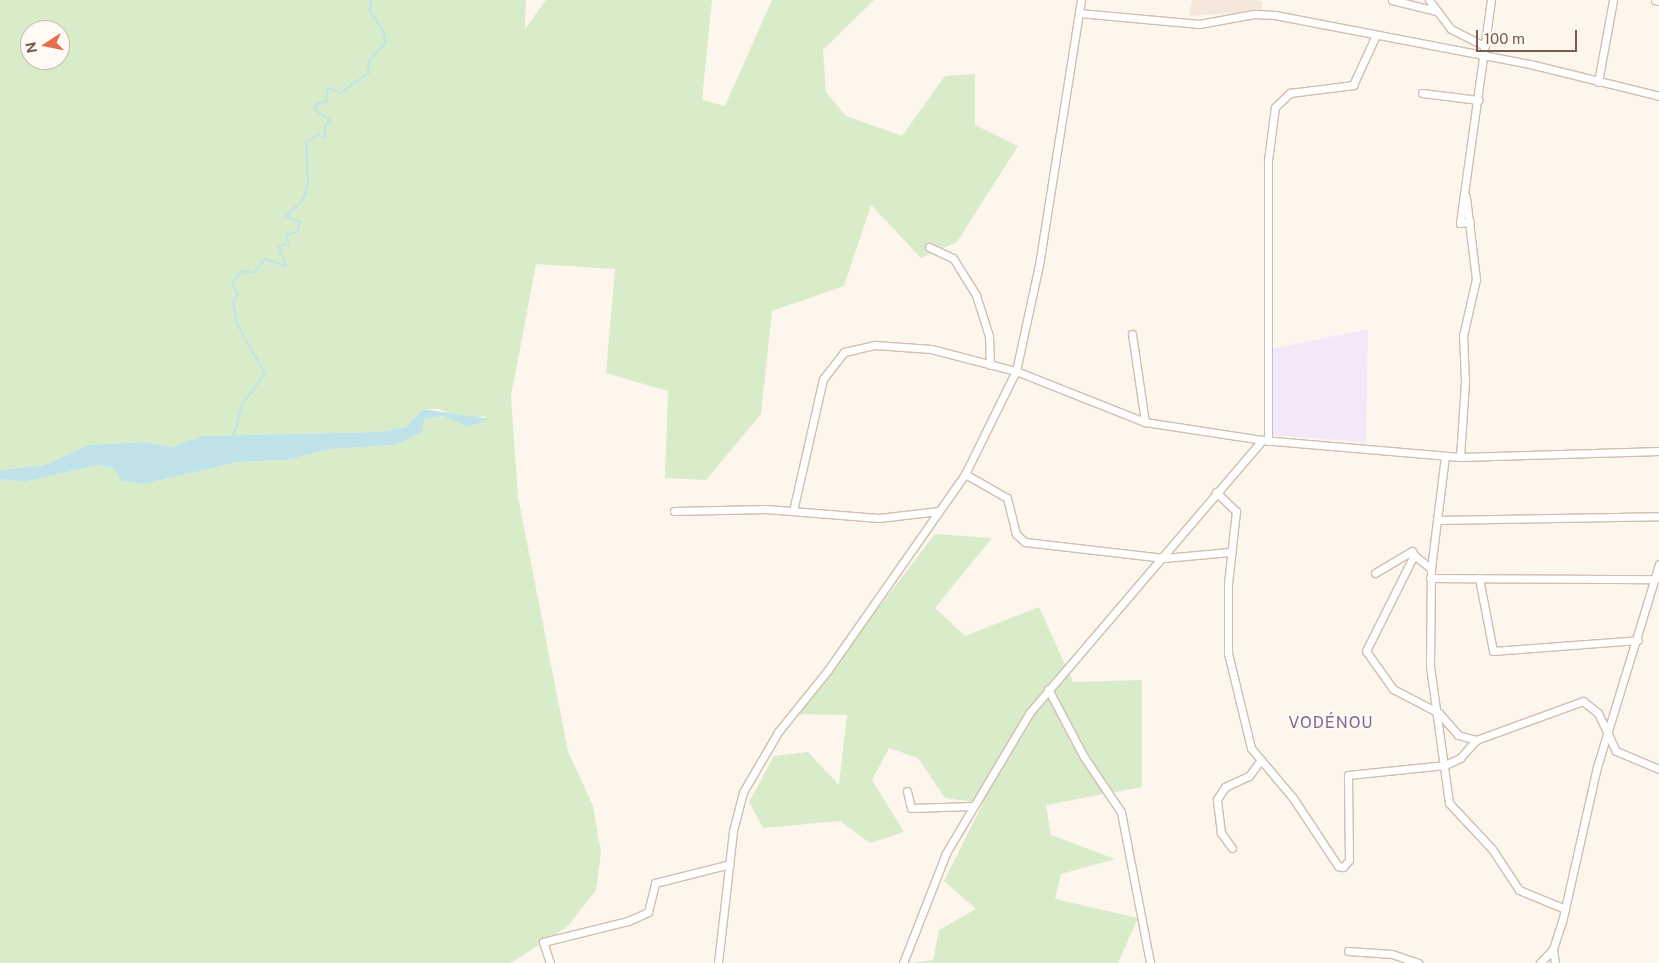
<!DOCTYPE html>
<html>
<head>
<meta charset="utf-8">
<style>
  body { margin:0 }
  #map { position:relative; width:1659px; height:963px; overflow:hidden; background:#fdf6ec; font-family:"Public Sans",sans-serif }
  div>[style] { position:absolute }
  .residential>* { inset:0; background:#f5e8da }
  .education>* { inset:0; background:#f3e8fa }
  .green>* { inset:0; background:#d8ecc9 }
  .water>* { inset:0; background:#bfe3e8 }
  .stream>* { height:2px; margin:-1px; padding:0 1px; transform-origin:1px; border-radius:1px; background:#bfe3e8 }
  .roads { filter:drop-shadow(1px 0 #d1beb0) drop-shadow(-1px 0 #d1beb0) drop-shadow(0 1px #d1beb0) drop-shadow(0 -1px #d1beb0) }
  .minor>* { height:7px; margin:-3.5px; padding:0 3.5px; transform-origin:3.5px; border-radius:3.5px; background:#fff }
  span { translate:-50% -50%; white-space:nowrap; text-align:center; line-height:1.15; -webkit-text-stroke:4px #fffaf3; paint-order:stroke }
  .quarter-label { font-size:16px; color:#846695; letter-spacing:1px }
  .north { position:absolute; left:20px; top:20px; width:50px; height:50px; box-sizing:border-box; background:#fffaf3; border:1px solid #cabbb1; border-radius:50%; rotate:259deg; font-size:14px; font-weight:700; line-height:20px; text-align:center; color:#7a5c4d }
  .north::after { content:''; display:block; margin:auto; width:18px; height:22px; background:#e76f51; clip-path:polygon(50% 0,100% 100%,50% 72%,0 100%) }
  .scale { position:absolute; left:1476px; top:30px; width:101px; height:22px; box-sizing:border-box; border:2px solid #7a5c4d; border-top:0; padding-left:6px; font-size:15px; line-height:18px; white-space:nowrap; color:#7a5c4d; -webkit-text-stroke:4px #fffaf3; paint-order:stroke }
</style>
</head>
<body>
<div id="map">
  <div class="residential">
    <i style="clip-path:polygon(1192px 0,1256px 0,1262px 2px,1262px 11px,1189px 16px)"></i>
  </div>
  <div class="education">
    <i style="clip-path:polygon(1368px 329px,1366px 442px,1269px 435px,1271px 349px)"></i>
  </div>
  <div class="green">
    <i style="clip-path:polygon(evenodd,0 0,526px 0,525px 29px,546px 0,712px 0,702px 100px,725px 106px,772px 0,874px 0,823px 50px,826px 92px,846px 116px,902px 136px,945px 76px,975px 74px,975px 125px,1018px 146px,957px 242px,921px 258px,871px 205px,844px 286px,772px 311px,761px 414px,706px 480px,665px 478px,668px 391px,606px 373px,615px 269px,536px 264px,511px 396px,518px 497px,568px 751px,593px 806px,601px 853px,596px 890px,568px 926px,511px 963px,0 963px,0 479px,24px 482px,98px 465px,113px 468px,122px 481px,144px 484px,238px 462px,288px 460px,330px 449px,396px 445px,422px 432px,425px 419px,443px 416px,468px 427px,487px 416px,467px 419px,438px 409px,423px 409px,406px 427px,379px 432px,202px 436px,172px 447px,143px 442px,88px 445px,45px 465px,0 470px,0 0,30px 30px,60px 30px,60px 60px,30px 60px,30px 30px)"></i>
    <i style="clip-path:polygon(935px 534px,992px 538px,935px 608px,965px 636px,1039px 607px,1073px 682px,1142px 680px,1142px 787px,1046px 805px,1051px 835px,1115px 859px,1061px 874px,1055px 899px,1138px 918px,1118px 963px,911px 963px,933px 960px,939px 930px,976px 909px,944px 881px,983px 803px,945px 798px,918px 758px,889px 748px,872px 780px,904px 832px,870px 843px,840px 821px,763px 828px,749px 802px,774px 756px,808px 752px,839px 785px,847px 715px,797px 714px)"></i>
  </div>
  <div class="water">
    <i style="clip-path:polygon(423px 409px,489px 419px,468px 427px,443px 416px,425px 419px,422px 432px,396px 445px,330px 449px,288px 460px,238px 462px,144px 484px,122px 481px,113px 468px,98px 465px,24px 482px,0 479px,0 470px,45px 465px,88px 445px,143px 442px,172px 447px,202px 436px,379px 432px,406px 427px)"></i>
  </div>
  <div class="stream">
    <i style="left:233px;top:437px;width:35px;rotate:-74deg"></i>
    <i style="left:243px;top:403px;width:36px;rotate:-53deg"></i>
    <i style="left:265px;top:374px;width:57px;rotate:-119.2deg"></i>
    <i style="left:237px;top:324px;width:21px;rotate:-101deg"></i>
    <i style="left:233px;top:303px;width:10px;rotate:-61deg"></i>
    <i style="left:238px;top:294px;width:13px;rotate:-119deg"></i>
    <i style="left:232px;top:283px;width:16px;rotate:-50deg"></i>
    <i style="left:242px;top:271px;width:12px;rotate:9deg"></i>
    <i style="left:254px;top:273px;width:18px;rotate:-52deg"></i>
    <i style="left:265px;top:259px;width:22px;rotate:18deg"></i>
    <i style="left:286px;top:266px;width:20px;rotate:-110deg"></i>
    <i style="left:279px;top:247px;width:10px;rotate:-24deg"></i>
    <i style="left:288px;top:243px;width:8px;rotate:-97deg"></i>
    <i style="left:287px;top:235px;width:10px;rotate:-17deg"></i>
    <i style="left:297px;top:232px;width:10px;rotate:-73deg"></i>
    <i style="left:300px;top:222px;width:15px;rotate:-157deg"></i>
    <i style="left:286px;top:216px;width:23px;rotate:-43deg"></i>
    <i style="left:303px;top:200px;width:17px;rotate:-73deg"></i>
    <i style="left:308px;top:184px;width:42px;rotate:-92.7deg"></i>
    <i style="left:306px;top:142px;width:13px;rotate:-32deg"></i>
    <i style="left:317px;top:135px;width:8px;rotate:14deg"></i>
    <i style="left:325px;top:137px;width:11px;rotate:-90deg"></i>
    <i style="left:325px;top:126px;width:8px;rotate:-45deg"></i>
    <i style="left:331px;top:120px;width:19px;rotate:-148deg"></i>
    <i style="left:315px;top:110px;width:6px;rotate:-72deg"></i>
    <i style="left:317px;top:104px;width:9px;rotate:-18deg"></i>
    <i style="left:326px;top:101px;width:13px;rotate:-81deg"></i>
    <i style="left:328px;top:88px;width:13px;rotate:23deg"></i>
    <i style="left:340px;top:93px;width:35px;rotate:-35deg"></i>
    <i style="left:369px;top:73px;width:11px;rotate:-95deg"></i>
    <i style="left:368px;top:62px;width:25px;rotate:-48deg"></i>
    <i style="left:385px;top:43px;width:11px;rotate:-95deg"></i>
    <i style="left:384px;top:32px;width:25px;rotate:-124deg"></i>
    <i style="left:370px;top:11px;width:11px;rotate:-85deg"></i>
  </div>
  <div class="roads">
    <div class="minor">
      <i style="left:1392px;top:0;width:45px;rotate:14deg"></i>
      <i style="left:1429px;top:0;width:36px;rotate:53deg"></i>
      <i style="left:1451px;top:29px;width:38px;rotate:27deg"></i>
      <i style="left:1655px;top:0;width:4px;rotate:14deg"></i>
      <i style="left:1079px;top:13px;width:121px;rotate:5.2deg"></i>
      <i style="left:1199px;top:24px;width:56px;rotate:-10.3deg"></i>
      <i style="left:1254px;top:14px;width:21px;rotate:3deg"></i>
      <i style="left:1275px;top:15px;width:260px;rotate:10.9deg"></i>
      <i style="left:1530px;top:64px;width:133px;rotate:13.9deg"></i>
      <i style="left:1598px;top:82px;width:83px;rotate:-79.6deg"></i>
      <i style="left:1422px;top:93px;width:57px;rotate:7deg"></i>
      <i style="left:1470px;top:222px;width:10px;rotate:174deg"></i>
      <i style="left:1460px;top:223px;width:225px;rotate:-82.1deg"></i>
      <i style="left:929px;top:247px;width:26px;rotate:25deg"></i>
      <i style="left:953px;top:258px;width:44px;rotate:58.1deg"></i>
      <i style="left:976px;top:295px;width:43px;rotate:72.4deg"></i>
      <i style="left:989px;top:336px;width:29px;rotate:88deg"></i>
      <i style="left:1132px;top:334px;width:89px;rotate:81.6deg"></i>
      <i style="left:1268px;top:441px;width:281px;rotate:-90deg"></i>
      <i style="left:1268px;top:160px;width:53px;rotate:-82.5deg"></i>
      <i style="left:1275px;top:107px;width:21px;rotate:-43deg"></i>
      <i style="left:1290px;top:93px;width:64px;rotate:-7.2deg"></i>
      <i style="left:1353px;top:85px;width:55px;rotate:-65.3deg"></i>
      <i style="left:1445px;top:456px;width:114px;rotate:97.1deg"></i>
      <i style="left:1431px;top:569px;width:97px;rotate:90.6deg"></i>
      <i style="left:1430px;top:666px;width:138px;rotate:82.1deg"></i>
      <i style="left:1449px;top:803px;width:63px;rotate:46.9deg"></i>
      <i style="left:1492px;top:849px;width:49px;rotate:56.6deg"></i>
      <i style="left:1519px;top:890px;width:50px;rotate:22.4deg"></i>
      <i style="left:1460px;top:457px;width:76px;rotate:-86.2deg"></i>
      <i style="left:1465px;top:381px;width:45px;rotate:-92.5deg"></i>
      <i style="left:1463px;top:336px;width:58px;rotate:-77.2deg"></i>
      <i style="left:1476px;top:279px;width:83px;rotate:-97deg"></i>
      <i style="left:965px;top:474px;width:48px;rotate:29.7deg"></i>
      <i style="left:1007px;top:498px;width:37px;rotate:76deg"></i>
      <i style="left:1016px;top:534px;width:12px;rotate:42deg"></i>
      <i style="left:1025px;top:542px;width:140px;rotate:6.6deg"></i>
      <i style="left:1164px;top:558px;width:66px;rotate:-5.2deg"></i>
      <i style="left:1216px;top:492px;width:28px;rotate:44deg"></i>
      <i style="left:1236px;top:511px;width:72px;rotate:96.3deg"></i>
      <i style="left:1228px;top:583px;width:70px;rotate:90deg"></i>
      <i style="left:1228px;top:653px;width:98px;rotate:76.4deg"></i>
      <i style="left:1251px;top:748px;width:65px;rotate:50deg"></i>
      <i style="left:1293px;top:798px;width:82px;rotate:56.5deg"></i>
      <i style="left:1338px;top:866px;width:5px;rotate:11deg"></i>
      <i style="left:1343px;top:867px;width:9px;rotate:-49deg"></i>
      <i style="left:1349px;top:860px;width:85px;rotate:-90.7deg"></i>
      <i style="left:1348px;top:775px;width:98px;rotate:-5.9deg"></i>
      <i style="left:1445px;top:765px;width:17px;rotate:-25deg"></i>
      <i style="left:1460px;top:758px;width:24px;rotate:-48deg"></i>
      <i style="left:674px;top:511px;width:92px;rotate:-1.2deg"></i>
      <i style="left:766px;top:509px;width:113px;rotate:4.6deg"></i>
      <i style="left:879px;top:518px;width:60px;rotate:-6.7deg"></i>
      <i style="left:793px;top:511px;width:135px;rotate:-77.2deg"></i>
      <i style="left:823px;top:379px;width:34px;rotate:-52deg"></i>
      <i style="left:844px;top:352px;width:32px;rotate:-13deg"></i>
      <i style="left:875px;top:345px;width:56px;rotate:4.1deg"></i>
      <i style="left:931px;top:349px;width:88px;rotate:14.5deg"></i>
      <i style="left:1016px;top:371px;width:139px;rotate:21.6deg"></i>
      <i style="left:1145px;top:422px;width:118px;rotate:8.7deg"></i>
      <i style="left:1262px;top:440px;width:199px;rotate:4.9deg"></i>
      <i style="left:1460px;top:457px;width:199px;rotate:-1.7deg"></i>
      <i style="left:1437px;top:520px;width:222px;rotate:-1deg"></i>
      <i style="left:1414px;top:555px;width:22px;rotate:39deg"></i>
      <i style="left:1375px;top:573px;width:43px;rotate:-30.7deg"></i>
      <i style="left:1412px;top:551px;width:4px;rotate:63deg"></i>
      <i style="left:1414px;top:555px;width:107px;rotate:116.6deg"></i>
      <i style="left:1366px;top:651px;width:47px;rotate:54.6deg"></i>
      <i style="left:1393px;top:689px;width:52px;rotate:27.6deg"></i>
      <i style="left:1439px;top:713px;width:29px;rotate:49deg"></i>
      <i style="left:1458px;top:735px;width:19px;rotate:16deg"></i>
      <i style="left:1476px;top:740px;width:114px;rotate:-20deg"></i>
      <i style="left:1583px;top:701px;width:19px;rotate:39deg"></i>
      <i style="left:1598px;top:713px;width:42px;rotate:64.7deg"></i>
      <i style="left:1616px;top:751px;width:47px;rotate:22.7deg"></i>
      <i style="left:1430px;top:578px;width:225px;rotate:0.3deg"></i>
      <i style="left:1479px;top:578px;width:74px;rotate:79.1deg"></i>
      <i style="left:1493px;top:651px;width:145px;rotate:-4.3deg"></i>
      <i style="left:1048px;top:689px;width:77px;rotate:62.1deg"></i>
      <i style="left:1084px;top:757px;width:66px;rotate:56.1deg"></i>
      <i style="left:1121px;top:812px;width:154px;rotate:79.1deg"></i>
      <i style="left:907px;top:791px;width:17px;rotate:77deg"></i>
      <i style="left:911px;top:808px;width:62px;rotate:-1.8deg"></i>
      <i style="left:1232px;top:848px;width:19px;rotate:-126deg"></i>
      <i style="left:1221px;top:833px;width:34px;rotate:-97deg"></i>
      <i style="left:1217px;top:799px;width:14px;rotate:-56deg"></i>
      <i style="left:1225px;top:787px;width:26px;rotate:-25deg"></i>
      <i style="left:1249px;top:776px;width:17px;rotate:-54deg"></i>
      <i style="left:1553px;top:949px;width:14px;rotate:82deg"></i>
      <i style="left:1348px;top:951px;width:44px;rotate:3.9deg"></i>
      <i style="left:1392px;top:954px;width:28px;rotate:19deg"></i>
      <i style="left:550px;top:963px;width:22px;rotate:-108deg"></i>
      <i style="left:543px;top:942px;width:88px;rotate:-13.9deg"></i>
      <i style="left:628px;top:921px;width:22px;rotate:-24deg"></i>
      <i style="left:648px;top:912px;width:30px;rotate:-76deg"></i>
      <i style="left:655px;top:883px;width:77px;rotate:-14.2deg"></i>
      <i style="left:718px;top:963px;width:133px;rotate:-83.5deg"></i>
      <i style="left:733px;top:831px;width:40px;rotate:-75.6deg"></i>
      <i style="left:743px;top:792px;width:69px;rotate:-59.7deg"></i>
      <i style="left:778px;top:732px;width:80px;rotate:-51.1deg"></i>
      <i style="left:828px;top:670px;width:239px;rotate:-55deg"></i>
      <i style="left:965px;top:474px;width:115px;rotate:-63.7deg"></i>
      <i style="left:1016px;top:371px;width:108px;rotate:-77.8deg"></i>
      <i style="left:1039px;top:265px;width:268px;rotate:-81deg"></i>
      <i style="left:903px;top:963px;width:118px;rotate:-68.6deg"></i>
      <i style="left:946px;top:853px;width:164px;rotate:-59.2deg"></i>
      <i style="left:1030px;top:712px;width:358px;rotate:-49.5deg"></i>
      <i style="left:1540px;top:963px;width:19px;rotate:-47deg"></i>
      <i style="left:1553px;top:949px;width:28px;rotate:-72deg"></i>
      <i style="left:1562px;top:922px;width:159px;rotate:-77.3deg"></i>
      <i style="left:1597px;top:767px;width:212px;rotate:-73deg"></i>
    </div>
  </div>
  <div class="quarter-label">
    <span style="left:1331px;top:723px">VODÉNOU</span>
  </div>
  <div class="north">N</div>
  <div class="scale">100 m</div>
</div>
</body>
</html>
